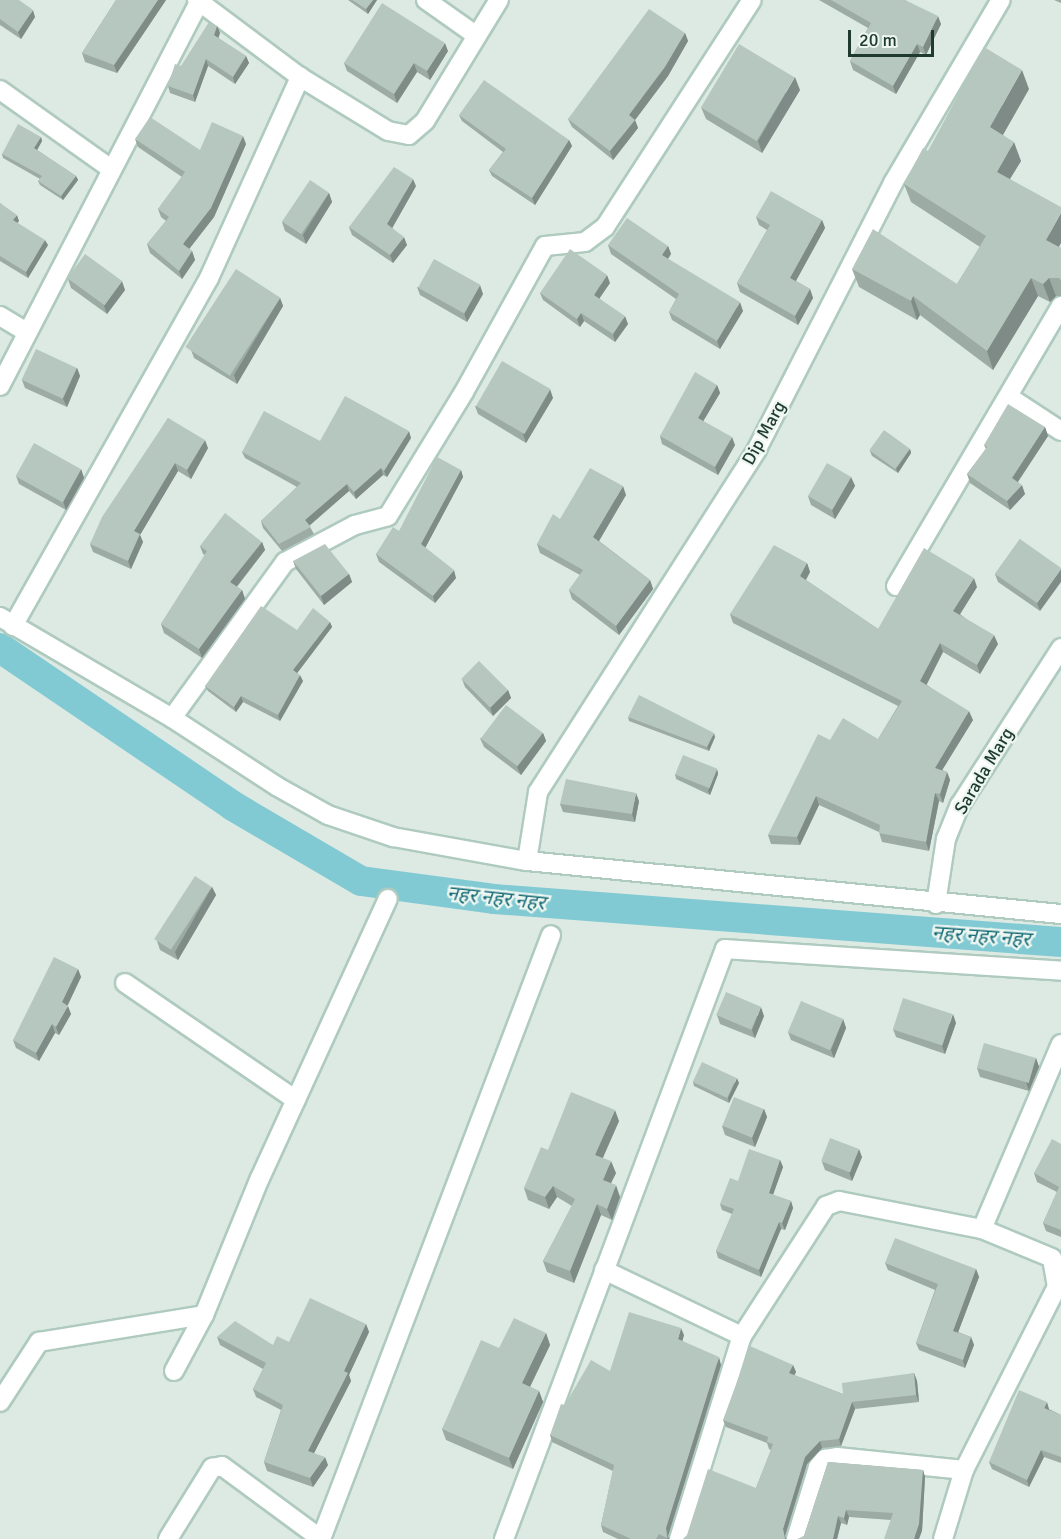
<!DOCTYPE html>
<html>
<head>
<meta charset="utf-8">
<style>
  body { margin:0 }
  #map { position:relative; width:1061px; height:1539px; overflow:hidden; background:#ddeae3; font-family:Signika,"Noto Sans Devanagari",sans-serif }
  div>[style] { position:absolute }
  .canal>* { height:30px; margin:-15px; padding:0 15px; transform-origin:15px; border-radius:15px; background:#81cad3 }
  .roads { filter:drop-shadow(2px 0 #afcabf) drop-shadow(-2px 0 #afcabf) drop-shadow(0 2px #afcabf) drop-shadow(0 -2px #afcabf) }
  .street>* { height:18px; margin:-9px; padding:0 9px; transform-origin:9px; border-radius:9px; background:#fff }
  .secondary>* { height:18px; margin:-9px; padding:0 9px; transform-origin:9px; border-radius:9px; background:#fff }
  .wall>* { inset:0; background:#9caba4 }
  .shaded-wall>* { inset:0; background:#7f8b86 }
  .building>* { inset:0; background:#b5c7bf; transform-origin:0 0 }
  span { translate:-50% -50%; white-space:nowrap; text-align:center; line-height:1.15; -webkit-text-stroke:4.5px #edf6f1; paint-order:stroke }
  .street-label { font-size:18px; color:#1e3a31 }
  .water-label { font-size:20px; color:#166c77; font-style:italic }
  .scale { position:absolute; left:848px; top:30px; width:86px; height:27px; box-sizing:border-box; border:3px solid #1e3a31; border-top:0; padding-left:8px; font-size:18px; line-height:21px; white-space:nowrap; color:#1e3a31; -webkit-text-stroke:4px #edf6f1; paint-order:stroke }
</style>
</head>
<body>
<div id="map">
  <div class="canal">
    <i style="left:0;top:648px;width:282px;rotate:34.1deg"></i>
    <i style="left:233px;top:806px;width:148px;rotate:30.4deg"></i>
    <i style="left:361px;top:881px;width:134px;rotate:7.7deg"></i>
    <i style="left:494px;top:899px;width:569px;rotate:4.34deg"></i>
  </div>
  <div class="roads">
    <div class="street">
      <i style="left:197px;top:0;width:129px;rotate:36.8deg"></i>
      <i style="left:300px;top:77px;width:103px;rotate:31.5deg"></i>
      <i style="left:388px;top:131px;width:21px;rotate:11deg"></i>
      <i style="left:409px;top:135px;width:21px;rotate:-41deg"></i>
      <i style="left:425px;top:121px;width:142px;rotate:-58.6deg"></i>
      <i style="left:426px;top:0;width:62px;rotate:35.2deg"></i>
      <i style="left:0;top:90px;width:136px;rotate:35.4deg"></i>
      <i style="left:0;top:316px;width:31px;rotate:31deg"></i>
      <i style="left:0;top:386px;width:435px;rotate:-62.6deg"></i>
      <i style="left:1009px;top:397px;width:62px;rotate:33.2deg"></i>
      <i style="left:896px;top:586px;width:325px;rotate:-59.5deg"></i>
      <i style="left:13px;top:626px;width:399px;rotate:-60.6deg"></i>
      <i style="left:209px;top:278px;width:221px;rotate:-65.6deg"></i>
      <i style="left:172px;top:718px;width:193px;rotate:-54.1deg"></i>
      <i style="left:285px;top:562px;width:79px;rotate:-27.9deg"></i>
      <i style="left:355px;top:525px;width:34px;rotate:-15deg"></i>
      <i style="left:388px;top:516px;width:145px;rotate:-58.5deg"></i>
      <i style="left:464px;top:392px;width:167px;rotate:-61deg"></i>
      <i style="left:545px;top:246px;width:40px;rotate:-5.7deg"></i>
      <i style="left:585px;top:242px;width:25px;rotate:-37deg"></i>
      <i style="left:605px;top:227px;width:270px;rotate:-57.1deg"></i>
      <i style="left:527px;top:861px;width:70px;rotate:-80.9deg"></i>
      <i style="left:538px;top:792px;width:407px;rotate:-57.4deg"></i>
      <i style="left:757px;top:449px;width:299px;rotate:-62.9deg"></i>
      <i style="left:893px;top:183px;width:212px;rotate:-59.5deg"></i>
      <i style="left:936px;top:904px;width:66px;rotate:-81.3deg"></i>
      <i style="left:946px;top:839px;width:37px;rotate:-68deg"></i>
      <i style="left:960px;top:805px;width:187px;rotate:-57.2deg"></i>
      <i style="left:125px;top:983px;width:207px;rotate:34.4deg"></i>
      <i style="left:604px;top:1270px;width:153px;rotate:25.6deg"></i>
      <i style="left:174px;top:1371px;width:64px;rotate:-61.8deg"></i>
      <i style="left:204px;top:1315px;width:148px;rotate:-67.8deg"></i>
      <i style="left:260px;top:1178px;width:307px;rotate:-65.4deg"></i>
      <i style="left:0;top:1402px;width:72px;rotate:-57deg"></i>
      <i style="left:39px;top:1342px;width:167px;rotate:-9.3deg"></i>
      <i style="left:168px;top:1539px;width:84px;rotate:-58.2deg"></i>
      <i style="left:212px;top:1468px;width:10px;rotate:-11deg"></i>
      <i style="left:222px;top:1466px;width:123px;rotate:36.4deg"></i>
      <i style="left:321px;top:1539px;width:646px;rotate:-69.15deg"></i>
      <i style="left:504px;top:1539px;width:630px;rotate:-69.47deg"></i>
      <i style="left:725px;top:949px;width:337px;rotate:3.7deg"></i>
      <i style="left:679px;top:1539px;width:213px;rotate:-72.8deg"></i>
      <i style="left:742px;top:1336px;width:155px;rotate:-57.1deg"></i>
      <i style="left:826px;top:1206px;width:14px;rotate:-21deg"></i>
      <i style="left:839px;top:1201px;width:146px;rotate:11.1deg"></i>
      <i style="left:796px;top:1539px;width:75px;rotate:-73deg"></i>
      <i style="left:818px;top:1467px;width:11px;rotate:-49deg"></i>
      <i style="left:825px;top:1459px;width:12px;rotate:-9deg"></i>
      <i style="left:837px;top:1457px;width:128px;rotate:5.8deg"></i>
      <i style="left:943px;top:1539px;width:72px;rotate:-73.1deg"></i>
      <i style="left:964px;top:1470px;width:205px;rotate:-63.1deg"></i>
      <i style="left:1057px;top:1287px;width:29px;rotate:-100deg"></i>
      <i style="left:1052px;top:1258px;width:76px;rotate:-157.5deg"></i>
      <i style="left:982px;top:1229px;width:201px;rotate:-66.9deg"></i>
    </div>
    <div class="secondary">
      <i style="left:0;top:617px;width:199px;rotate:30.4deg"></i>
      <i style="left:172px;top:718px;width:126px;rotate:33.1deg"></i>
      <i style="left:278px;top:787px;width:57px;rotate:29.2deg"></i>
      <i style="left:328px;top:815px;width:69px;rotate:18.7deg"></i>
      <i style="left:393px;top:837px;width:136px;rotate:10.2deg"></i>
      <i style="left:527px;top:861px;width:537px;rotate:5.67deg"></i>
    </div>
  </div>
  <div class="wall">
    <i style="clip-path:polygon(0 0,35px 17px,21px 39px,0 25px)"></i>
    <i style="clip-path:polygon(116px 0,166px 0,117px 73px,85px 62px,82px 53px)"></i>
    <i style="clip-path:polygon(348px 0,377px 0,368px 14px)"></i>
    <i style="clip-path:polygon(819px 0,905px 0,941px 24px,926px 55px,920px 52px,896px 94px,853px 70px,850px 61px,868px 28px)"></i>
    <i style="clip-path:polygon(1054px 0,1061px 0,1061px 3px)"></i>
    <i style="clip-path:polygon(217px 26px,220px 33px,218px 38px,246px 56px,249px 63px,235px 84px,208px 66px,195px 102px,170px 93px,168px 86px,181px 66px)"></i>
    <i style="clip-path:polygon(685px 33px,688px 41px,668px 76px,635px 120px,638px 128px,613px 160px,572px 127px,568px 119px)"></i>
    <i style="clip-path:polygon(448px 51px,430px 80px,417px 72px,397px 103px,347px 71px,344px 63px)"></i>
    <i style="clip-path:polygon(1029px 89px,1003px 135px,1021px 161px,1010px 179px,1059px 247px,1061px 248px,1061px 296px,1056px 296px,1050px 302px,1038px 296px,993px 370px,920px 315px,917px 320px,859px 287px,852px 269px,957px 284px,980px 247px,911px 202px,904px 184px,928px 151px)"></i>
    <i style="clip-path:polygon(800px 90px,762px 153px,706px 119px,701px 107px)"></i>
    <i style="clip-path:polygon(459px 115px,569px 140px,572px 146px,535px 205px,492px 176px,489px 170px,503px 152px,462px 121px)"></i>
    <i style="clip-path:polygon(41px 137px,42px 141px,37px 150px,76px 176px,78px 180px,63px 200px,40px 185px,38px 181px,40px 179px,3px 158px,2px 154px)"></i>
    <i style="clip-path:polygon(135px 139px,200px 150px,246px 144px,214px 217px,189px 249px,192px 251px,195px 260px,182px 279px,150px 253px,147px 244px,166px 221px,161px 217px,158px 209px,182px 177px,138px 147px)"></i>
    <i style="clip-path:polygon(416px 186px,392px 228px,407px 245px,393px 263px,352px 235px,349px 227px)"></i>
    <i style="clip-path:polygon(329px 193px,332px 202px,306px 244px,285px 231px,282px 222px)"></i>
    <i style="clip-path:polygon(0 203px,19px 221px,17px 223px,48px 245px,28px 278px,0 261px)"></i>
    <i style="clip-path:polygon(756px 217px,822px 220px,825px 228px,796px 281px,810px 289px,813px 298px,798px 325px,740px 292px,737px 283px,767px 230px,759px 225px)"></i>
    <i style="clip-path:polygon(608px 245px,668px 246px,671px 254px,668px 259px,743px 311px,720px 349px,672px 320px,669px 312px,676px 299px,611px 254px)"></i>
    <i style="clip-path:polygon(68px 279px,125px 290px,107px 314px,71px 288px)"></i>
    <i style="clip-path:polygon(610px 283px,599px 298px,628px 324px,615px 342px,584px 321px,580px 327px,543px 300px,540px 293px)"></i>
    <i style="clip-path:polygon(417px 287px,483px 294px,467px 322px,420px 295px)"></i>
    <i style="clip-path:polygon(280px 298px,283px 306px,237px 384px,194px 358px,191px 350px)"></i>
    <i style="clip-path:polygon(77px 368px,80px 376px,67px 407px,25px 388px,22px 380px)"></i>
    <i style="clip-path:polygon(717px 385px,720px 393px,703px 421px,735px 445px,718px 475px,662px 444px,660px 436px)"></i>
    <i style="clip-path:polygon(553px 398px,526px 443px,478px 414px,475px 406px)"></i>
    <i style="clip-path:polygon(168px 418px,208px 448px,191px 479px,178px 471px,140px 535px,143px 542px,131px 569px,93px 552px,90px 544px)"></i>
    <i style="clip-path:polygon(1045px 427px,1048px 436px,1018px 482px,1025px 494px,1010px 510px,970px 483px,967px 474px,986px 449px,984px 445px)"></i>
    <i style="clip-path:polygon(411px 438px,387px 477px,383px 475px,356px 499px,349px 491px,309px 525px,314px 534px,282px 551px,263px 528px,261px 521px,297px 487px,245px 458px,242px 452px,320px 441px)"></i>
    <i style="clip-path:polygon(910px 449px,911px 453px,898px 473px,872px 456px,870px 451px)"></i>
    <i style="clip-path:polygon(81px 469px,84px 478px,66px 510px,19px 484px,16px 476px)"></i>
    <i style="clip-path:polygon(461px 470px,463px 477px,425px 548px,456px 578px,435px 603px,379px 562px,376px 554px,399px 531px)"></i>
    <i style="clip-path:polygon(851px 477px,855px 486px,835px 519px,811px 505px,808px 496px)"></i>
    <i style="clip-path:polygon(626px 495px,599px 541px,650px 580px,653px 589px,619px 635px,572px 599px,569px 590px,580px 575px,540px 553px,537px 544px,560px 519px)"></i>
    <i style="clip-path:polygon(1020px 539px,1040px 611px,998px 582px,995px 574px)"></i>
    <i style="clip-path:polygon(262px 542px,265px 550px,237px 587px,242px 590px,245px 599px,202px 658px,164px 633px,161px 624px,205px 555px,203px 554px,200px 546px)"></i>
    <i style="clip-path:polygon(293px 561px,349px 574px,352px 582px,324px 605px,296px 569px)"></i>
    <i style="clip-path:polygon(807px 563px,810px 572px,806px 580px,878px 629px,977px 587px,960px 614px,998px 644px,980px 674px,943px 652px,926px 684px,973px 720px,942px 770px,947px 772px,950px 780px,943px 803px,939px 801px,929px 851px,882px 842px,879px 832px,819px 805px,800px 845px,771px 844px,768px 835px,830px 740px,878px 739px,898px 706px,733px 623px,730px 614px)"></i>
    <i style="clip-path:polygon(330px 622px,332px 627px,297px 673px,303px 681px,280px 721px,243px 702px,236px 712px,208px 691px,205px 686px,297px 630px)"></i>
    <i style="clip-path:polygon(462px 679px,508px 690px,511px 698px,493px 716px,465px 687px)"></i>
    <i style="clip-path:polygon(628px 717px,715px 737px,709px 751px,629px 721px)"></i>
    <i style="clip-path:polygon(543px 733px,546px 741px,521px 775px,484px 747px,480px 738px)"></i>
    <i style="clip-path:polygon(717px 769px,718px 774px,710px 795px,676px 779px,675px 774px)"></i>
    <i style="clip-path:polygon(639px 801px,635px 822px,563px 812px,560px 804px)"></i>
    <i style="clip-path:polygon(212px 887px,216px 895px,178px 960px,160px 950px,157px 941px)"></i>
    <i style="clip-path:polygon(78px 969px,81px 977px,67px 1006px,71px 1014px,59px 1035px,55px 1033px,39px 1061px,16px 1048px,13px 1040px)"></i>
    <i style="clip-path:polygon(717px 1015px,764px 1016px,755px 1038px,720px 1024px)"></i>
    <i style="clip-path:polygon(843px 1019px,846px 1028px,834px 1058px,791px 1040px,788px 1032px)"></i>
    <i style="clip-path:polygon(956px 1023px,945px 1054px,896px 1037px,893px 1029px)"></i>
    <i style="clip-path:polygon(1036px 1058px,1039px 1067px,1029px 1091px,980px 1077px,977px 1068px)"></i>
    <i style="clip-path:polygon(693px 1082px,739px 1083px,729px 1103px,694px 1086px)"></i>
    <i style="clip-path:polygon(764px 1109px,767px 1117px,755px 1147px,725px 1135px,722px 1126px)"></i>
    <i style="clip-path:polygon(619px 1121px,603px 1158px,616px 1173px,611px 1183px,620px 1197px,612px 1220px,601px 1215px,574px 1283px,547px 1272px,543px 1261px,572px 1206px,557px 1197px,549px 1209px,528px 1200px,524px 1188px,548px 1150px)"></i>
    <i style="clip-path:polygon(1061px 1144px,1061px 1237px,1046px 1231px,1043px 1223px,1057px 1192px,1037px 1182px,1034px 1173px)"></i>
    <i style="clip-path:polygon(862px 1157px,852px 1181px,825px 1170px,822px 1162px)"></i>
    <i style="clip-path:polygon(780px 1160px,783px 1167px,773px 1195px,791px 1201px,793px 1208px,785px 1230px,781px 1229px,761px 1277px,718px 1258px,716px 1251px,732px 1214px,722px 1210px,720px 1204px,738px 1181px)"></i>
    <i style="clip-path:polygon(885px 1263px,976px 1269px,979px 1277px,958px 1332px,971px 1337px,974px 1345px,965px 1368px,919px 1350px,916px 1343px,935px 1290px,888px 1270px)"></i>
    <i style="clip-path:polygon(366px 1324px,369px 1332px,349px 1375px,351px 1381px,314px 1453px,328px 1465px,313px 1487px,267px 1471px,264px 1462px,281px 1410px,256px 1397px,253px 1389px,263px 1369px,220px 1345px,217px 1337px,273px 1345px,289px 1342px)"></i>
    <i style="clip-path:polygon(546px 1333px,550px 1345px,530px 1387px,539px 1391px,543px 1402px,513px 1469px,446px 1440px,442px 1429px,499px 1348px)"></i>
    <i style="clip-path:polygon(684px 1335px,682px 1341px,721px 1365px,668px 1536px,669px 1539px,618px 1539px,603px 1532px,601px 1525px,613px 1471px,552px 1442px,550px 1435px,610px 1371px)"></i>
    <i style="clip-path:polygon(793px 1365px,796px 1372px,794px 1375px,843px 1394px,914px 1373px,917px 1381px,919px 1402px,855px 1409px,841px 1446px,822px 1448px,807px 1464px,785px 1536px,786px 1539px,683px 1539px,756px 1488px,771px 1450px,769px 1449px,767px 1443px,726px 1427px,723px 1420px)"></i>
    <i style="clip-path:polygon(1049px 1409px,1061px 1415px,1061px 1463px,1044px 1457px,1029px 1487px,992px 1469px,989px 1462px)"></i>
    <i style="clip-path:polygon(828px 1462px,923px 1470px,925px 1477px,922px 1531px,891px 1520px,849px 1517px,847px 1525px,841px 1523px,837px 1539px,798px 1539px,804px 1536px)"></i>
  </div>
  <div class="shaded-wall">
    <i style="clip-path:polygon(158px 0,166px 0,117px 73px,114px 65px)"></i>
    <i style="clip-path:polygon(373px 0,377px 0,368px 14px,366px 9px)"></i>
    <i style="clip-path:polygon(33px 10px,35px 17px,21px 39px,18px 32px)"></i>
    <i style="clip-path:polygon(938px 16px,941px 24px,926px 55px,923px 47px)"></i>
    <i style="clip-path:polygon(217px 26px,220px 33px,217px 42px,214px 35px)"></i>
    <i style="clip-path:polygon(685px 33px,688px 41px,668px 76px,635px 120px,638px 128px,613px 160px,610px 151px,629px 115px)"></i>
    <i style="clip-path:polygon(445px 43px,448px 51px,430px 80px,427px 71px)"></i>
    <i style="clip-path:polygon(917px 44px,920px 52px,896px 94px,893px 86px)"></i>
    <i style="clip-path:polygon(246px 56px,249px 63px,235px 84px,233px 77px)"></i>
    <i style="clip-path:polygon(206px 59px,208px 66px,195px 102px,193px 95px)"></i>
    <i style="clip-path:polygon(414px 63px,417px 72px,397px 103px,394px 94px)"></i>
    <i style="clip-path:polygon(1022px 70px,1029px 89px,997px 145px,990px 127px)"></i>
    <i style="clip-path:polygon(795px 77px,800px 90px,762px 153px,758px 141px)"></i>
    <i style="clip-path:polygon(243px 136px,246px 144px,214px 217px,186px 253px,183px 244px)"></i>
    <i style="clip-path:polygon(41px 137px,42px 141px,36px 152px,34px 148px)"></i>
    <i style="clip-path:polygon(569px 140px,572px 146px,535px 205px,532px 198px)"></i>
    <i style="clip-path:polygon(1014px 142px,1021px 161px,1003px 190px,997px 172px)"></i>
    <i style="clip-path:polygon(76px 176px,78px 180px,63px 200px,61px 196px)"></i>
    <i style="clip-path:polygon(413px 179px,416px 186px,390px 232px,387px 224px)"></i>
    <i style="clip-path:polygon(329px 193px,332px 202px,306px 244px,303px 235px)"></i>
    <i style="clip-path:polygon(1061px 213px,1061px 243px,1053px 258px,1046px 240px)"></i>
    <i style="clip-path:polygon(17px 215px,19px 221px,15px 226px,13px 220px)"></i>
    <i style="clip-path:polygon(822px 220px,825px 228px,793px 286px,790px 278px)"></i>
    <i style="clip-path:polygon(404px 237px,407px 245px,393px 263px,390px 255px)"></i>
    <i style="clip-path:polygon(45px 240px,48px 245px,28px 278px,26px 272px)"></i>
    <i style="clip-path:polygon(668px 246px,671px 254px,665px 263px,662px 255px)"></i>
    <i style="clip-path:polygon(192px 251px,195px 260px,182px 279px,179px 271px)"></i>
    <i style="clip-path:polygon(607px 275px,610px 283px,597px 302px,594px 295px)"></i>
    <i style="clip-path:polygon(1031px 278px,1038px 296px,993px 370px,987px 351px)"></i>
    <i style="clip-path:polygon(1049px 278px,1056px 296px,1050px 302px,1043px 284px)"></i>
    <i style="clip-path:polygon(122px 281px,125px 290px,107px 314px,104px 306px)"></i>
    <i style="clip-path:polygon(480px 285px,483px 294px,467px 322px,464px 313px)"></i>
    <i style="clip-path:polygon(810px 289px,813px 298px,798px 325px,795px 316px)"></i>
    <i style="clip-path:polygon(913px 296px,920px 315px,917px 320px,911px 301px)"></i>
    <i style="clip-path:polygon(280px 298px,283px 306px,237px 384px,234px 375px)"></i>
    <i style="clip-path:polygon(740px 302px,743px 311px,720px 349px,717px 341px)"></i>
    <i style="clip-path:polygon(581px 313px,584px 321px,580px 327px,577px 319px)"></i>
    <i style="clip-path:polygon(625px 316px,628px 324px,615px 342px,613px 334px)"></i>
    <i style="clip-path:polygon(77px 368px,80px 376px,67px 407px,63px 399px)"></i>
    <i style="clip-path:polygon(717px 385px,720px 393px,701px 425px,698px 418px)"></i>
    <i style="clip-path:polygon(550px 389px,553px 398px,526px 443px,523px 434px)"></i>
    <i style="clip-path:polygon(1045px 427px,1048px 436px,1015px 486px,1012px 478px)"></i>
    <i style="clip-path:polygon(409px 431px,411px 438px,387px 477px,384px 471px)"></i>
    <i style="clip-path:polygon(732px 437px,735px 445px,718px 475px,715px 467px)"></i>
    <i style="clip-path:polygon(205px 440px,208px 448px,191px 479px,187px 470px)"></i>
    <i style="clip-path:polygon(910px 449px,911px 453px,898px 473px,896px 469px)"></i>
    <i style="clip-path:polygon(175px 463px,178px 471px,140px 535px,143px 542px,131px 569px,128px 561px,134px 531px)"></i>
    <i style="clip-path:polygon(381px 468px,383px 475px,356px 499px,354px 492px)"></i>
    <i style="clip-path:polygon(81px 469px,84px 478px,66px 510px,63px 501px)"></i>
    <i style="clip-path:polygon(461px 470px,463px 477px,423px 552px,421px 544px)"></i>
    <i style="clip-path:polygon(851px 477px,855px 486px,835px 519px,832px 510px)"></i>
    <i style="clip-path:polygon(347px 484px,349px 491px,308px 527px,305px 520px)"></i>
    <i style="clip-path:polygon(1022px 485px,1025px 494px,1010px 510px,1007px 501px)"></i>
    <i style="clip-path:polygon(623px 486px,626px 495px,596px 546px,593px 537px)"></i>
    <i style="clip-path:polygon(262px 542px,265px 550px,233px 591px,230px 582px)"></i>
    <i style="clip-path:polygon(807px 563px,810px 572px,803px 585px,800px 576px)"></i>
    <i style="clip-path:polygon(1061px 569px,1061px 582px,1040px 611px,1037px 603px)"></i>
    <i style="clip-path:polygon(454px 570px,456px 578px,435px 603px,433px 596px)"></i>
    <i style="clip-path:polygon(349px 574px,352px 582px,324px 605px,321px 596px)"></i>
    <i style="clip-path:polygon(974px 578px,977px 587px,957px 619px,953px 611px)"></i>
    <i style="clip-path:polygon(650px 580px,653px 589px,619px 635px,616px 626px)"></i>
    <i style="clip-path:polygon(242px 590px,245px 599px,202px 658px,199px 649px)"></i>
    <i style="clip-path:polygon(330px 622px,332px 627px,295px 676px,293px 670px)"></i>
    <i style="clip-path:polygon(994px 635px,998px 644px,980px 674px,977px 665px)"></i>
    <i style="clip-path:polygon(940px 643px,943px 652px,924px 690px,920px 681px)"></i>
    <i style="clip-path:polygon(300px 675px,303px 681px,280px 721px,278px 715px)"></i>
    <i style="clip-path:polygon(508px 690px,511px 698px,493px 716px,490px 707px)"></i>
    <i style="clip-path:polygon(241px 696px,243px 702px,236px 712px,234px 707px)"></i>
    <i style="clip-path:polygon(969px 711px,973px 720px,938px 777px,935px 768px)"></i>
    <i style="clip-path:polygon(543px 733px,546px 741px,521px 775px,517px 767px)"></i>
    <i style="clip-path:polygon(714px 733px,715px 737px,709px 751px,707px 747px)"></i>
    <i style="clip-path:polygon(717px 769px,718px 774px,710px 795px,708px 791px)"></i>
    <i style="clip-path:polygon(947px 772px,950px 780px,943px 803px,940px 794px)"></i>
    <i style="clip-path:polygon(636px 793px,639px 801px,635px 822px,632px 814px)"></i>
    <i style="clip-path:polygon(935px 793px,939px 801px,929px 851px,926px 842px)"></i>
    <i style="clip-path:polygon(816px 796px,819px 805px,800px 845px,797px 837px)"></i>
    <i style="clip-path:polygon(212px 887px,216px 895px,178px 960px,175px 952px)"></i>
    <i style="clip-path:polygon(78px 969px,81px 977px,65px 1011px,62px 1002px)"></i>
    <i style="clip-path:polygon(68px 1006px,71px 1014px,59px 1035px,56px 1027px)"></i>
    <i style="clip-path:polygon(761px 1007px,764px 1016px,755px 1038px,752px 1030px)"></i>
    <i style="clip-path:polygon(953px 1014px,956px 1023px,945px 1054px,942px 1046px)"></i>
    <i style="clip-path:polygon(843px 1019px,846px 1028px,834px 1058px,831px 1050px)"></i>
    <i style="clip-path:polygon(52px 1024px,55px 1033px,39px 1061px,36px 1053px)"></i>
    <i style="clip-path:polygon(1036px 1058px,1039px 1067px,1029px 1091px,1026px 1082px)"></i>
    <i style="clip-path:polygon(737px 1078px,739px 1083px,729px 1103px,728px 1098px)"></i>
    <i style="clip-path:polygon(764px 1109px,767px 1117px,755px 1147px,752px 1138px)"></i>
    <i style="clip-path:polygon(615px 1110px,619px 1121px,599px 1166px,595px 1155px)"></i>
    <i style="clip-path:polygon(859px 1149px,862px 1157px,852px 1181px,849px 1172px)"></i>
    <i style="clip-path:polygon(780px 1160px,783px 1167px,771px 1200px,769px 1193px)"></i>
    <i style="clip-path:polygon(611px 1161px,616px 1173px,607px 1191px,603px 1180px)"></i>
    <i style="clip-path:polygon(616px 1185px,620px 1197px,612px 1220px,607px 1209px)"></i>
    <i style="clip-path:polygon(553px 1186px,557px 1197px,549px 1209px,545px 1197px)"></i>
    <i style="clip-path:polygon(791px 1201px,793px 1208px,785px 1230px,782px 1223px)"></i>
    <i style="clip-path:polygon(597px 1204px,601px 1215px,574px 1283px,570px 1271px)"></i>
    <i style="clip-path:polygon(779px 1222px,781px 1229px,761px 1277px,759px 1270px)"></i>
    <i style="clip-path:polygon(976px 1269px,979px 1277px,956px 1338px,953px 1331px)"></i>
    <i style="clip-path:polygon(366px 1324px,369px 1332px,349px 1375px,351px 1381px,311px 1459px,308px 1451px,344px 1371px)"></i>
    <i style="clip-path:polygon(681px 1328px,684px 1335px,681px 1346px,678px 1339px)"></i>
    <i style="clip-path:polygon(546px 1333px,550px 1345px,526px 1395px,522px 1383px)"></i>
    <i style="clip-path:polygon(971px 1337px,974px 1345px,965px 1368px,963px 1360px)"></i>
    <i style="clip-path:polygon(719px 1357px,721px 1365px,668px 1536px,669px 1539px,668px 1539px,666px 1528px)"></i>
    <i style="clip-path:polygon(793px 1365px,796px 1372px,792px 1380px,789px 1373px)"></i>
    <i style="clip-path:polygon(914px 1373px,917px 1381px,919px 1402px,916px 1395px)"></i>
    <i style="clip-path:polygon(539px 1391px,543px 1402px,513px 1469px,509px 1458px)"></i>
    <i style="clip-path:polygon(852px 1402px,855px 1409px,841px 1446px,839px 1439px)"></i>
    <i style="clip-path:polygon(1047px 1402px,1049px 1409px,1046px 1415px,1044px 1408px)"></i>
    <i style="clip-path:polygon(820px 1441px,822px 1448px,807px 1464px,785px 1536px,786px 1539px,785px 1539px,783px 1529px,805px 1457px)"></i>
    <i style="clip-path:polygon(1041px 1450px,1044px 1457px,1029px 1487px,1027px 1480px)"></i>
    <i style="clip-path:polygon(325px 1457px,328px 1465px,313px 1487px,310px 1478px)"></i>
    <i style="clip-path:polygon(923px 1470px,925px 1477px,922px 1531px,919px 1539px,914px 1539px)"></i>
    <i style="clip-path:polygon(846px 1510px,849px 1517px,847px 1525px,844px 1518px)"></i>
    <i style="clip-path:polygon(838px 1516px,841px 1523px,837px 1539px,833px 1539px)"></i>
  </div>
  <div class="building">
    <i style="clip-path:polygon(0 0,19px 0,33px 10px,18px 32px,0 19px)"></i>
    <i style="clip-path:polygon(116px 0,158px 0,114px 65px,82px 53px)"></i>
    <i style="clip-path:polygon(352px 0,373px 0,366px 9px)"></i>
    <i style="clip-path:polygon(831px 0,905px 0,938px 16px,923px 47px,917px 44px,893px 86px,850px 61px,871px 23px)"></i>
    <i style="clip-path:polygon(382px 3px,445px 43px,427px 71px,414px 63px,394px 94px,344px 63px)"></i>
    <i style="clip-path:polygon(649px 9px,685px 33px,665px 67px,629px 115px,635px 120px,610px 151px,568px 119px)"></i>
    <i style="clip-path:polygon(209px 22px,217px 26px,214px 35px,246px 56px,233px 77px,206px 59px,193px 95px,168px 86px,175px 64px,181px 66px)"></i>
    <i style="left:739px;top:44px;width:65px;height:74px;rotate:31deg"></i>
    <i style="clip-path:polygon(984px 47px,1022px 70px,990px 127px,1014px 142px,997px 172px,1061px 207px,1061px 213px,1046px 240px,1061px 248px,1061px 280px,1059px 278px,1049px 278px,1043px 284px,1031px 278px,987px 351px,913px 296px,911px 301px,852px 269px,873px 229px,957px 284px,986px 236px,904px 184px,923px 148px,928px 151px)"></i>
    <i style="clip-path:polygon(484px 80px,569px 140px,532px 198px,489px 170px,506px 149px,459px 115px)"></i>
    <i style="clip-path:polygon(150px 117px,200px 150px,212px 122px,243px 136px,211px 208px,183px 244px,192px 251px,179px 271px,147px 244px,169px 217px,158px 209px,185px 172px,135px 139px)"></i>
    <i style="clip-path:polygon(18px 124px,41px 137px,34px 148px,76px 176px,61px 196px,38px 181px,42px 176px,2px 154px)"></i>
    <i style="clip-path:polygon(394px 167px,413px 179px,387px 224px,404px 237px,390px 255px,349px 227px)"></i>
    <i style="left:310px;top:180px;width:23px;height:50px;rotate:34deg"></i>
    <i style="clip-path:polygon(771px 191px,822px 220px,790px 278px,810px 289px,795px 316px,737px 283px,770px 225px,756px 217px)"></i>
    <i style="clip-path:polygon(0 203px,17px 215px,13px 220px,45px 240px,26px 272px,0 256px)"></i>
    <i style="clip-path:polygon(627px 218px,668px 246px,662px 255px,740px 302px,717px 341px,669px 312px,679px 294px,608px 245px)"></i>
    <i style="clip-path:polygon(570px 249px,607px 275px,594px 295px,625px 316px,613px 334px,581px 313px,577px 319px,540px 293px)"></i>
    <i style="left:85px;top:254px;width:46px;height:30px;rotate:36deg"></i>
    <i style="left:434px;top:259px;width:53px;height:33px;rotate:29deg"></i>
    <i style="left:236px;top:269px;width:53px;height:93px;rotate:33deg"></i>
    <i style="left:36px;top:349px;width:45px;height:34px;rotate:25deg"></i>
    <i style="left:502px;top:361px;width:56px;height:52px;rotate:30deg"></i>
    <i style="clip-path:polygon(695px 372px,717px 385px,698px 418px,732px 437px,715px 467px,660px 436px)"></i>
    <i style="clip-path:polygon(345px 396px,409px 431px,384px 471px,381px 468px,354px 492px,347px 484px,305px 520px,311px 527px,279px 544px,261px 521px,301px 483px,242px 452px,264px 411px,320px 441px)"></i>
    <i style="clip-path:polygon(1008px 404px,1045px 427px,1012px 478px,1022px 485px,1007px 501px,967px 474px,987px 447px,984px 445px)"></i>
    <i style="clip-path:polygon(168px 418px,205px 440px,187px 470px,175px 463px,134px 531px,140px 534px,128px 561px,90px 544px,102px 517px)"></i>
    <i style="left:884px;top:430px;width:32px;height:25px;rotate:36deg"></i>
    <i style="left:34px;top:443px;width:54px;height:38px;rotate:29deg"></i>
    <i style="clip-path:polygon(437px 457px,461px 470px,421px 544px,454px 570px,433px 596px,376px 554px,393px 527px,399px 531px)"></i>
    <i style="left:827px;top:463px;width:28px;height:38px;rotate:30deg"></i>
    <i style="clip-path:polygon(590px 468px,623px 486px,593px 537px,650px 580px,616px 626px,569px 590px,583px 570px,537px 544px,553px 514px,560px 519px)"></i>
    <i style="clip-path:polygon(225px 513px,262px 542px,230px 582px,242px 590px,199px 649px,161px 624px,207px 551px,200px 546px)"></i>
    <i style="clip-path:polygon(1020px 539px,1061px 568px,1061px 569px,1037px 603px,995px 574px)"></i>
    <i style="clip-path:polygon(325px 544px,349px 574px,321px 596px,293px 561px)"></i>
    <i style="clip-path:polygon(774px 545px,807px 563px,800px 576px,878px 629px,924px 548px,974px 578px,953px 611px,994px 635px,977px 665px,940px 643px,920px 681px,969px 711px,935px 768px,947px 772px,940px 794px,935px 793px,926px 842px,879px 833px,880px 825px,816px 796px,797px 837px,768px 835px,818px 734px,830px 740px,843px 718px,878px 739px,902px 701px,730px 614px)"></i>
    <i style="clip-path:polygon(261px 606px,297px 630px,313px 608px,330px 622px,293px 670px,300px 675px,278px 715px,241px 696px,234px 707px,205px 686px)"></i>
    <i style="left:479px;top:661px;width:41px;height:25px;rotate:45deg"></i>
    <i style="clip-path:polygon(639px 695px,714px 733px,707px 747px,628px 717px)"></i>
    <i style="left:506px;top:705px;width:46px;height:42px;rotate:37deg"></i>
    <i style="left:683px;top:755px;width:37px;height:21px;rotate:22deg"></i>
    <i style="clip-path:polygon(566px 779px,636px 793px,632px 814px,560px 804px)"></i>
    <i style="left:195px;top:876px;width:20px;height:75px;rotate:33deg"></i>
    <i style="clip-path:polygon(54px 957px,78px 969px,62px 1002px,68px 1006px,56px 1027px,52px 1024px,36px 1053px,13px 1040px)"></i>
    <i style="left:726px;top:992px;width:38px;height:25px;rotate:23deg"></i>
    <i style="left:903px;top:998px;width:52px;height:33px;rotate:18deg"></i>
    <i style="left:801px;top:1001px;width:46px;height:34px;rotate:23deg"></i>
    <i style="left:984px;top:1043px;width:54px;height:26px;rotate:16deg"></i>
    <i style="left:702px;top:1062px;width:38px;height:22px;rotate:25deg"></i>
    <i style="clip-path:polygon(571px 1092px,615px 1110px,595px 1155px,611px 1161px,603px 1180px,616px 1185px,607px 1209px,597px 1204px,570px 1271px,543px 1261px,575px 1199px,553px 1186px,545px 1197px,524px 1188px,541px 1147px,548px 1150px)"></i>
    <i style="left:734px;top:1097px;width:32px;height:31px;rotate:22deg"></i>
    <i style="left:830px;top:1138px;width:31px;height:25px;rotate:21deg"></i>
    <i style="clip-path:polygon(1052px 1139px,1061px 1144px,1061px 1230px,1043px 1223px,1059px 1187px,1034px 1173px)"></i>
    <i style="clip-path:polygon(749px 1149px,780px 1160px,769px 1193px,791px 1201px,782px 1223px,779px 1222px,759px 1270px,716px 1251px,734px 1209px,720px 1204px,730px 1178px,738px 1181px)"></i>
    <i style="clip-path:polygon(895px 1238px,976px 1269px,953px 1331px,971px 1337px,963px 1360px,916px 1343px,938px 1284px,885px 1263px)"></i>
    <i style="clip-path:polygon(310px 1298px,366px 1324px,344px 1371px,348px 1373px,308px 1451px,325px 1457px,310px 1478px,264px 1462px,283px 1405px,253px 1389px,266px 1363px,217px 1337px,235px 1321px,273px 1345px,277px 1336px,289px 1342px)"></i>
    <i style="clip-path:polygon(629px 1312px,681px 1328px,678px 1339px,719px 1357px,666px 1528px,667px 1538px,659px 1534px,656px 1539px,631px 1539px,601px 1525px,614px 1465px,550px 1435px,561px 1404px,565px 1405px,591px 1360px,610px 1371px)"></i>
    <i style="clip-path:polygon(514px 1318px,546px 1333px,522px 1383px,539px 1391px,509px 1458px,442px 1429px,481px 1340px,499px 1348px)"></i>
    <i style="clip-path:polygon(750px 1346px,793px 1365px,789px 1373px,843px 1394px,842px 1383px,914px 1373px,916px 1395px,852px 1402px,839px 1439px,820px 1441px,805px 1457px,783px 1529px,785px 1539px,683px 1539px,687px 1535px,708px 1469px,756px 1488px,773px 1444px,767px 1442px,768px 1437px,723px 1420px)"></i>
    <i style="clip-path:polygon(1019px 1390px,1047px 1402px,1044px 1408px,1061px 1415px,1061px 1457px,1041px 1450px,1027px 1480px,989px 1462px)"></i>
    <i style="clip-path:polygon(828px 1462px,923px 1470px,919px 1524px,914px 1539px,884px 1539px,893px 1513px,846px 1510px,844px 1518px,838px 1516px,833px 1539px,798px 1539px,804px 1536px)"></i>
  </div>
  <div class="street-label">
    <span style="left:764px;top:433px;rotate:-61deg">Dip Marg</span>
    <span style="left:984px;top:771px;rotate:-59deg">Sarada Marg</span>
  </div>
  <div class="water-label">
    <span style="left:496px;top:898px;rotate:6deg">नहर नहर नहर</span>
    <span style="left:981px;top:936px;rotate:4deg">नहर नहर नहर</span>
  </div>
  <div class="scale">20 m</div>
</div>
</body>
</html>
